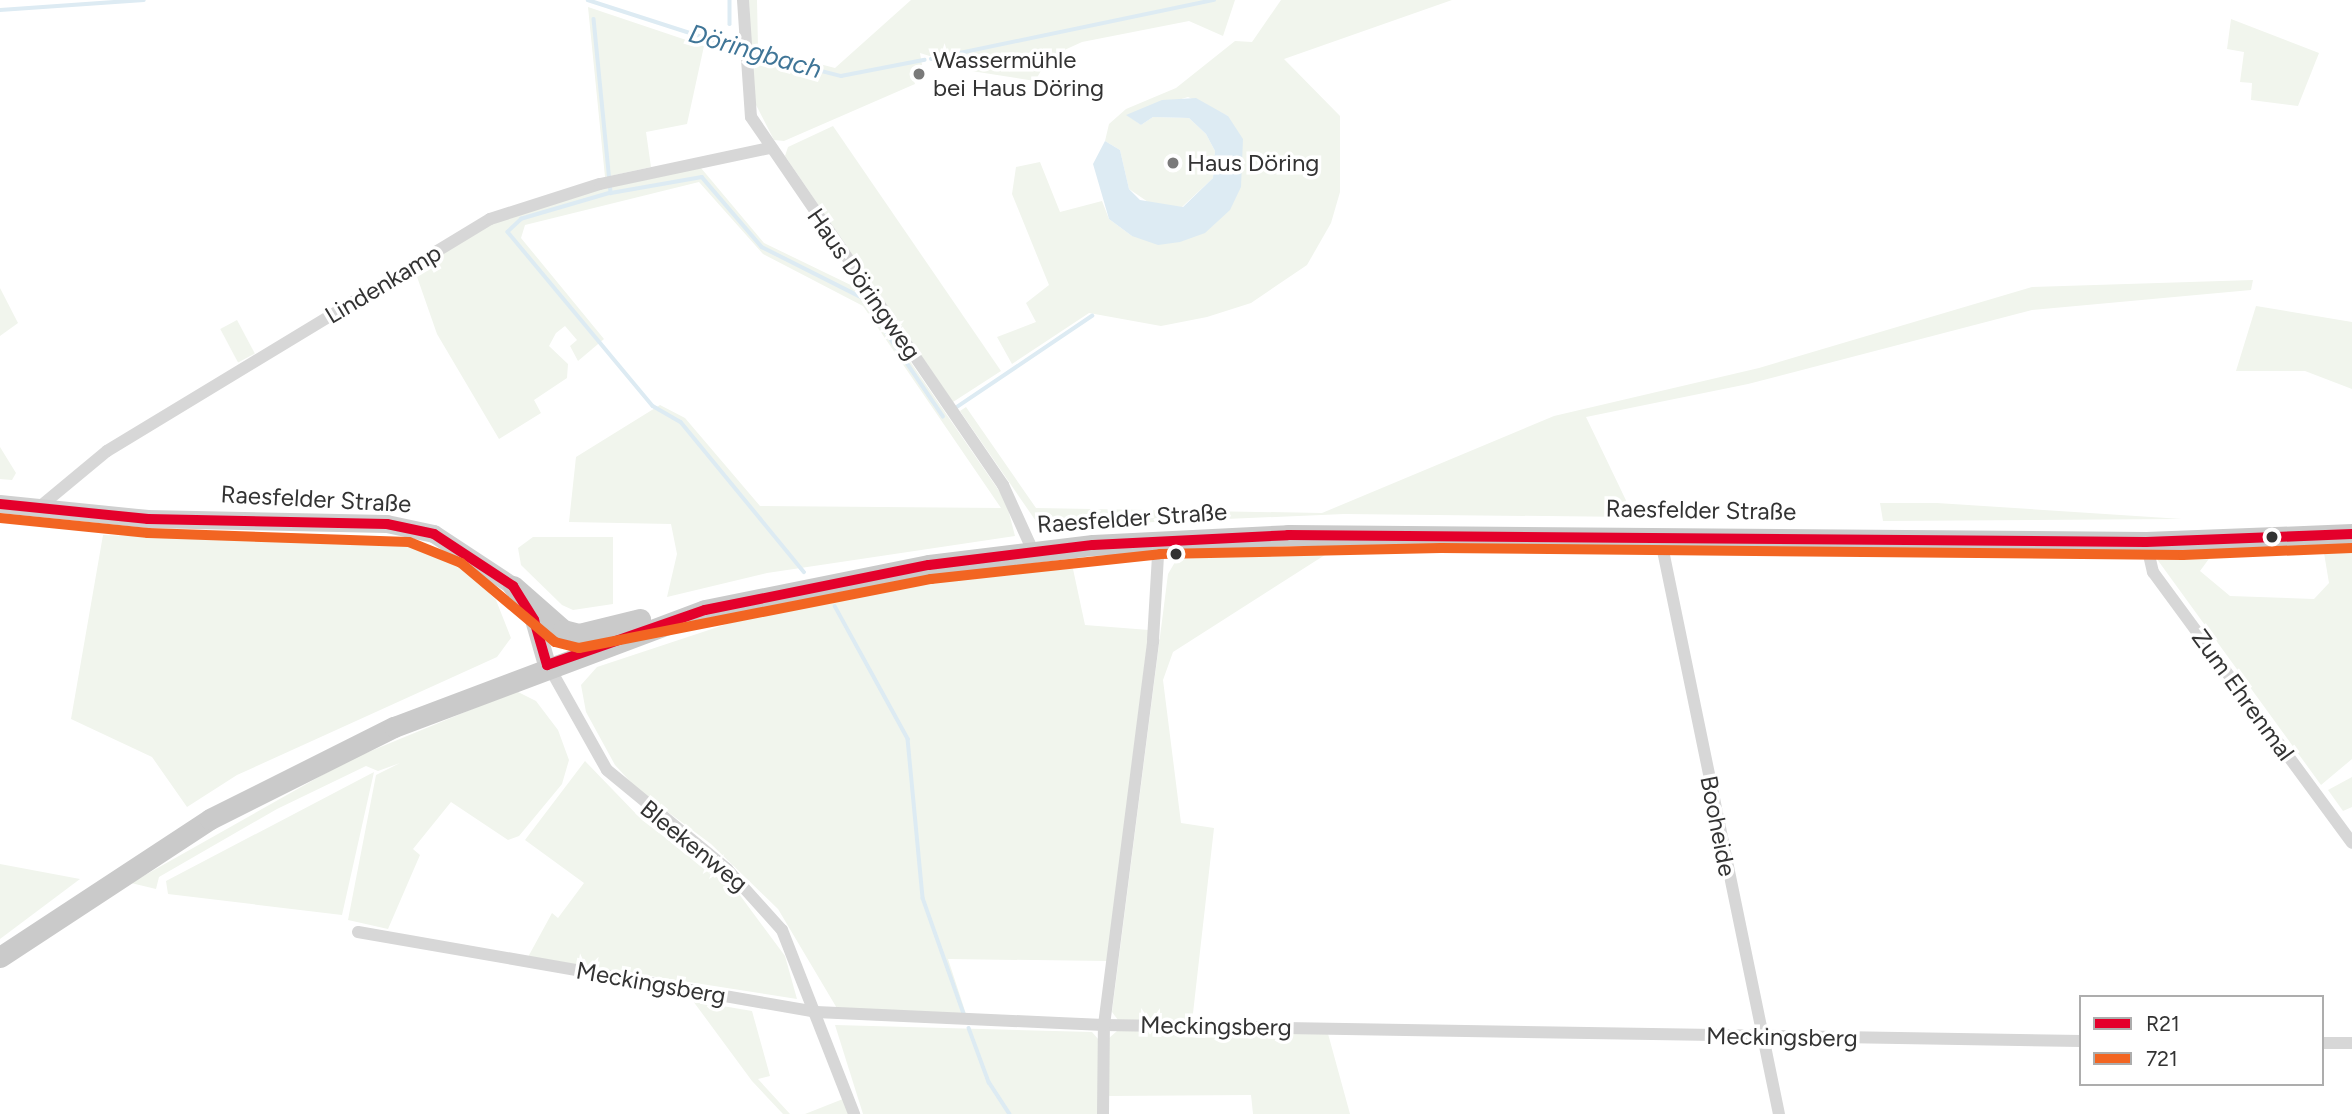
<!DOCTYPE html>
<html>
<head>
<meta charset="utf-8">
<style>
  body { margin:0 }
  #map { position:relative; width:2352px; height:1114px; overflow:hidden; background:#fff; font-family:Figtree,sans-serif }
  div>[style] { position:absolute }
  .green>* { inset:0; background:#f1f5ed; transform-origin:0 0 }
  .water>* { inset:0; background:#ddebf3 }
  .stream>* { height:3.5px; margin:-1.75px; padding:0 1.75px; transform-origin:1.75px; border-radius:1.75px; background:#ddebf3 }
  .minor>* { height:12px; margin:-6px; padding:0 6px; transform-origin:6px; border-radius:6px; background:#d7d7d7 }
  .secondary>* { height:18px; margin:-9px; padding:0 9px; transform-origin:9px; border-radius:9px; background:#d0d0d0 }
  .primary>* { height:21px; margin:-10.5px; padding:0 10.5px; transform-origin:10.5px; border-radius:10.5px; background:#cacaca }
  .bus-1>* { height:10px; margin:-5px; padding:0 5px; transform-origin:5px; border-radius:5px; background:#e4002b }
  .bus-2>* { height:10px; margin:-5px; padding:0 5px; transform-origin:5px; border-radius:5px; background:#f26522 }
  .dots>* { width:19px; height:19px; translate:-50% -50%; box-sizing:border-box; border:4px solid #fff; border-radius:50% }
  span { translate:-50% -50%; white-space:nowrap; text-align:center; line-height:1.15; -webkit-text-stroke:7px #fff; paint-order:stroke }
  .poi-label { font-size:24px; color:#333 }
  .left { translate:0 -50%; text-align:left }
  .street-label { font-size:24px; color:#333 }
  .water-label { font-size:26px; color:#3f7597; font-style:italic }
  .legend { position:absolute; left:2079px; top:995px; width:245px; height:91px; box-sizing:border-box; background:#fff; border:2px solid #adadad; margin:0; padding:9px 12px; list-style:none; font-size:21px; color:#333 }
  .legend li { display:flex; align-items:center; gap:14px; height:35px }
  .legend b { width:35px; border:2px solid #adadad }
</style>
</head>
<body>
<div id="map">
  <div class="green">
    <i style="clip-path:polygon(749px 0,757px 0,758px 48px,835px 68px,911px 0,1235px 0,1223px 36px,1189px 21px,1082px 42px,1049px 57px,1035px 81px,933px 65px,936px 58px,920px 53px,922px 65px,911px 69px,915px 84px,784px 141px,774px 140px,753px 99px)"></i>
    <i style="clip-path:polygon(1281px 0,1452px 0,1284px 59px,1340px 116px,1340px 192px,1331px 223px,1307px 265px,1251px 303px,1207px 317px,1161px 326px,1089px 313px,1012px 364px,997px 337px,1036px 322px,1026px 303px,1049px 285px,1012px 194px,1016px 167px,1040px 162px,1060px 212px,1102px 201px,1109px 219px,1132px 236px,1205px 233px,1228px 116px,1188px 97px,1127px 115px,1141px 125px,1153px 117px,1189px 118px,1206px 134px,1215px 151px,1213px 178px,1182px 207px,1154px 206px,1129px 189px,1120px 150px,1105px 141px,1109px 124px,1126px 109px,1176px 88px,1235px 41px,1252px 42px)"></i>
    <i style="clip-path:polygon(588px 7px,704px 46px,687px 124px,646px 132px,651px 167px,605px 177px)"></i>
    <i style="clip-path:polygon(2231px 19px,2319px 53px,2298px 106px,2251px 100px,2252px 83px,2240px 82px,2244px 52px,2227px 49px)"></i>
    <i style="clip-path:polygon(833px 126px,1001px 371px,953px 402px,785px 156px,788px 147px)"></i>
    <i style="clip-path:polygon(701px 168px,764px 243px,861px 290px,1006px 501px,1015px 536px,767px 573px,667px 597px,677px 554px,671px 524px,569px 522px,576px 457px,660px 405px,685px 418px,760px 506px,1001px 508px,863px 306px,763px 254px,699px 182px,525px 225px,521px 238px,604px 339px,578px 361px,570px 346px,577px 340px,565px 326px,556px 333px,549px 346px,568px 364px,567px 378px,534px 400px,541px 413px,499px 439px,437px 334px,415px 271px,491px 224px,606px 187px)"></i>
    <i style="clip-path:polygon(2253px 280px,2251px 290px,2032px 310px,1748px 384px,1586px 417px,1634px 517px,1344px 514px,1040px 527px,960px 411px,966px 407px,1036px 508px,1322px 513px,1554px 416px,1759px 368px,2032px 287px)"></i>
    <i style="clip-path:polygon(0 288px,18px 323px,0 336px)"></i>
    <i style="clip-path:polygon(2256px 306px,2352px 322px,2352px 389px,2305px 371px,2236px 371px)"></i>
    <i style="left:237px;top:320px;width:38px;height:19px;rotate:62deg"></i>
    <i style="clip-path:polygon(0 447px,16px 473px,12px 480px,0 479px)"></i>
    <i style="clip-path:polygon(1880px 503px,1937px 503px,2182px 519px,1883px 521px)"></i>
    <i style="clip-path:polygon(103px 535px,423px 546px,466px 571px,496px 600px,511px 638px,497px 657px,237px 775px,187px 807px,152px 757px,71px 719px)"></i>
    <i style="clip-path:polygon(533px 537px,613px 537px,613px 604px,573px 610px,562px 605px,521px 565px,518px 548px)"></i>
    <i style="clip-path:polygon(2352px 543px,2352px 759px,2321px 785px,2154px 555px,2211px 556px,2200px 571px,2230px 596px,2314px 599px,2329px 583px,2324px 553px)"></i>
    <i style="clip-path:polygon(1670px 548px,2125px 549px,2131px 556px,1669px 554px)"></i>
    <i style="clip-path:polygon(1328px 553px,1173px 652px,1163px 680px,1181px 823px,1214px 828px,1192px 1022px,1118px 1020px,1112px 1012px,1168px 574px,1178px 557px,1193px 555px)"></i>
    <i style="clip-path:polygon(1073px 569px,1085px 625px,1149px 630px,1107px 961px,948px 959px,966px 1014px,838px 1010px,778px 909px,711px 844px,637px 789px,615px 765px,586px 712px,581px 685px,597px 667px,730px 623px,971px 573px)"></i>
    <i style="clip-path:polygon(516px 691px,536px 701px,558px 730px,569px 760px,562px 784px,519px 836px,508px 840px,451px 802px,413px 849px,420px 855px,388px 929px,348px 920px,376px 775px,400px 763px,378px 771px,366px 766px,277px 809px,159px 877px,156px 889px,131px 883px,349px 760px)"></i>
    <i style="clip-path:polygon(585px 761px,642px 820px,739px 894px,785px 956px,797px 999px,528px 957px,552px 913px,558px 918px,584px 883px,525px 840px)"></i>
    <i style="clip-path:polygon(374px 772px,342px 915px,168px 894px,166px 881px)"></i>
    <i style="clip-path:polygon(2352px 777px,2352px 807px,2343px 811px,2328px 790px)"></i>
    <i style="clip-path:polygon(0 864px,80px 879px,0 939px)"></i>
    <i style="clip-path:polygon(693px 1001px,752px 1011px,770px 1076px,758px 1079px,790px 1114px,783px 1114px,752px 1081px)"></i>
    <i style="clip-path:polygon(835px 1025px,1092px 1032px,1099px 1040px,1098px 1114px,863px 1114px)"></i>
    <i style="clip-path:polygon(1327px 1030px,1350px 1114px,1253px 1114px,1251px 1095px,1109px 1096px,1109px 1038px,1117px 1031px)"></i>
    <i style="clip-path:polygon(843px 1099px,848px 1114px,805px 1114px)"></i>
  </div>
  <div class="water">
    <i style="clip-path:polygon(1196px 98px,1228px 116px,1243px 139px,1241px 187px,1230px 210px,1205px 233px,1180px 242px,1158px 245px,1132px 236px,1109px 219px,1093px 164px,1105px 141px,1120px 150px,1129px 189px,1140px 200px,1183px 207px,1213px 178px,1215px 151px,1206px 134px,1189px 118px,1153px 117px,1141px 125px,1126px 115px,1162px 100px)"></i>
  </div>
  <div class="stream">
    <i style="left:588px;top:0;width:163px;rotate:17.9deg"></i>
    <i style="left:730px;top:0;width:24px;rotate:90deg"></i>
    <i style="left:0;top:10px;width:144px;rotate:-4deg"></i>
    <i style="left:594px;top:19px;width:175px;rotate:84.4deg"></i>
    <i style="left:611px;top:193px;width:92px;rotate:-10deg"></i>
    <i style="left:702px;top:177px;width:92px;rotate:49.4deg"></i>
    <i style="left:762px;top:247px;width:113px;rotate:26.8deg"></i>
    <i style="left:863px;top:298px;width:143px;rotate:55.9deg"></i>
    <i style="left:751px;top:53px;width:93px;rotate:14.3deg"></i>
    <i style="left:841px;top:76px;width:85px;rotate:-10.9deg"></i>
    <i style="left:931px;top:59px;width:289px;rotate:-11.8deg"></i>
    <i style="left:611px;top:193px;width:93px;rotate:163.7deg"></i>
    <i style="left:522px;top:219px;width:19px;rotate:137deg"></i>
    <i style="left:508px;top:232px;width:226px;rotate:50.2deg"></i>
    <i style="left:653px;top:406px;width:32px;rotate:30deg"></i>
    <i style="left:681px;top:422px;width:194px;rotate:50.6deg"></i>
    <i style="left:957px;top:407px;width:163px;rotate:-34deg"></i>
    <i style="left:835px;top:606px;width:152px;rotate:61.2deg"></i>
    <i style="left:908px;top:739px;width:160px;rotate:84.6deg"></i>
    <i style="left:923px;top:898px;width:123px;rotate:70.5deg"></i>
    <i style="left:969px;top:1028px;width:58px;rotate:69.7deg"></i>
    <i style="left:989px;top:1082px;width:38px;rotate:57deg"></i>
  </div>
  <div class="minor">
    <i style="left:743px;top:0;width:117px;rotate:86.1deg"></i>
    <i style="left:751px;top:117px;width:446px;rotate:55.6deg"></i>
    <i style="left:1003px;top:485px;width:72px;rotate:65.6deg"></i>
    <i style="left:37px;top:509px;width:91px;rotate:-39.6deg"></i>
    <i style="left:107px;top:451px;width:448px;rotate:-31.2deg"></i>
    <i style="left:490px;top:219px;width:115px;rotate:-17.7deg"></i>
    <i style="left:600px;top:184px;width:173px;rotate:-12deg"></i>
    <i style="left:1660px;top:536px;width:590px;rotate:78.37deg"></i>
    <i style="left:2146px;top:542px;width:31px;rotate:77deg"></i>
    <i style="left:2153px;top:572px;width:336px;rotate:53.7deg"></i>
    <i style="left:548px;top:665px;width:120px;rotate:60.7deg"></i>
    <i style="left:607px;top:770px;width:156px;rotate:39.5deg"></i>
    <i style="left:727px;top:869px;width:82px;rotate:48deg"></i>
    <i style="left:782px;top:930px;width:198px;rotate:68.6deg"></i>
    <i style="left:358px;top:932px;width:465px;rotate:9.9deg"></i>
    <i style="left:816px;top:1012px;width:288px;rotate:2.6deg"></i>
    <i style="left:1104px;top:1025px;width:977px;rotate:0.94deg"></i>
    <i style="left:2322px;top:1043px;width:30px"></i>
    <i style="left:1103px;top:1114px;width:89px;rotate:-89.4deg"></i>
    <i style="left:1104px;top:1025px;width:388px;rotate:-82.7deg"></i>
    <i style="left:1153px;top:640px;width:100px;rotate:-86.6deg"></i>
  </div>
  <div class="secondary">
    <i style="left:0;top:504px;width:149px;rotate:5.8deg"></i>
    <i style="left:148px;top:519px;width:239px;rotate:1.2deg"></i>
    <i style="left:387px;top:524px;width:48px;rotate:12deg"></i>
    <i style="left:434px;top:534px;width:95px;rotate:33.4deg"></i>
    <i style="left:513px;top:586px;width:40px;rotate:58deg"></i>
    <i style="left:534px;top:620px;width:47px;rotate:73.9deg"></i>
  </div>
  <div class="primary">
    <i style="left:513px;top:586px;width:67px;rotate:41.3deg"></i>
    <i style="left:563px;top:630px;width:16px;rotate:14deg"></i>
    <i style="left:579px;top:634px;width:63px;rotate:-13.8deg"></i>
    <i style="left:0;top:957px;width:251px;rotate:-33.3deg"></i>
    <i style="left:210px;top:819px;width:206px;rotate:-26.6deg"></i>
    <i style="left:394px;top:727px;width:332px;rotate:-20.6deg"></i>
    <i style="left:705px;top:610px;width:228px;rotate:-11.4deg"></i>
    <i style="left:929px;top:565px;width:165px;rotate:-7deg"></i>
    <i style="left:1093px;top:545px;width:195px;rotate:-2.9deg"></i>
    <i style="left:1288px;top:535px;width:858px;rotate:0.47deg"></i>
    <i style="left:2146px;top:542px;width:206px;rotate:-2.2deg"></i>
  </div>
  <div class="bus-1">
    <i style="left:0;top:504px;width:149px;rotate:5.8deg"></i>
    <i style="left:148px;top:519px;width:239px;rotate:1.2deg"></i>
    <i style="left:387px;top:524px;width:48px;rotate:12deg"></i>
    <i style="left:434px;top:534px;width:95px;rotate:33.4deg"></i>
    <i style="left:513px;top:586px;width:40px;rotate:58deg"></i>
    <i style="left:534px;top:620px;width:47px;rotate:73.9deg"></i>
    <i style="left:547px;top:665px;width:167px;rotate:-19.2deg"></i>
    <i style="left:705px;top:610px;width:228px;rotate:-11.4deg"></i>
    <i style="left:929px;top:565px;width:165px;rotate:-7deg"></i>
    <i style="left:1093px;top:545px;width:195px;rotate:-2.9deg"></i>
    <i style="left:1288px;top:535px;width:858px;rotate:0.47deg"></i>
    <i style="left:2146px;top:542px;width:206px;rotate:-2.2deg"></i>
  </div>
  <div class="bus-2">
    <i style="left:0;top:518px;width:149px;rotate:5.8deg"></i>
    <i style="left:148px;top:533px;width:261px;rotate:2deg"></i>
    <i style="left:409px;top:542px;width:56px;rotate:22deg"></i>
    <i style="left:461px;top:563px;width:123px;rotate:40deg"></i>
    <i style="left:555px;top:642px;width:25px;rotate:14deg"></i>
    <i style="left:579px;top:648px;width:359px;rotate:-11.1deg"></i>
    <i style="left:931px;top:579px;width:230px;rotate:-6.2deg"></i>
    <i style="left:1160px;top:554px;width:281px;rotate:-1.2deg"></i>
    <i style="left:1441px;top:548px;width:742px;rotate:0.54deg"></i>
    <i style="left:2183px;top:555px;width:169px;rotate:-2.4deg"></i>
  </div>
  <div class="dots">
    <i style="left:919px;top:74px;background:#7a7a7a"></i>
    <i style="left:1173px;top:163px;background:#7a7a7a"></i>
    <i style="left:2272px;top:537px;background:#333"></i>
    <i style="left:1176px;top:554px;background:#333"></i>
  </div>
  <div class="poi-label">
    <span class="left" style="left:933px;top:74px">Wassermühle<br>bei Haus Döring</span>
    <span class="left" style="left:1187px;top:163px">Haus Döring</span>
  </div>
  <div class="street-label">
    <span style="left:383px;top:284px;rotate:-31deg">Lindenkamp</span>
    <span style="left:864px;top:284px;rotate:55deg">Haus Döringweg</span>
    <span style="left:316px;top:499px;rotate:3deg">Raesfelder Straße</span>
    <span style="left:1701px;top:510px;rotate:1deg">Raesfelder Straße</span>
    <span style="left:1132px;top:518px;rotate:-4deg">Raesfelder Straße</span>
    <span style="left:2243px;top:695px;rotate:54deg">Zum Ehrenmal</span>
    <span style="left:1718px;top:826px;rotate:79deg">Booheide</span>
    <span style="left:694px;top:846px;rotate:39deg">Bleekenweg</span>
    <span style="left:651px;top:983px;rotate:10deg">Meckingsberg</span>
    <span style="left:1216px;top:1026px;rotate:1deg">Meckingsberg</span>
    <span style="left:1782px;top:1037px;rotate:1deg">Meckingsberg</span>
  </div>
  <div class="water-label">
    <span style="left:755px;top:52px;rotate:16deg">Döringbach</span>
  </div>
  <ul class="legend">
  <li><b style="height:9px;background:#e4002b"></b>R21</li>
  <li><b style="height:9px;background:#f26522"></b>721</li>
  </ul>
</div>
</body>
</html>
